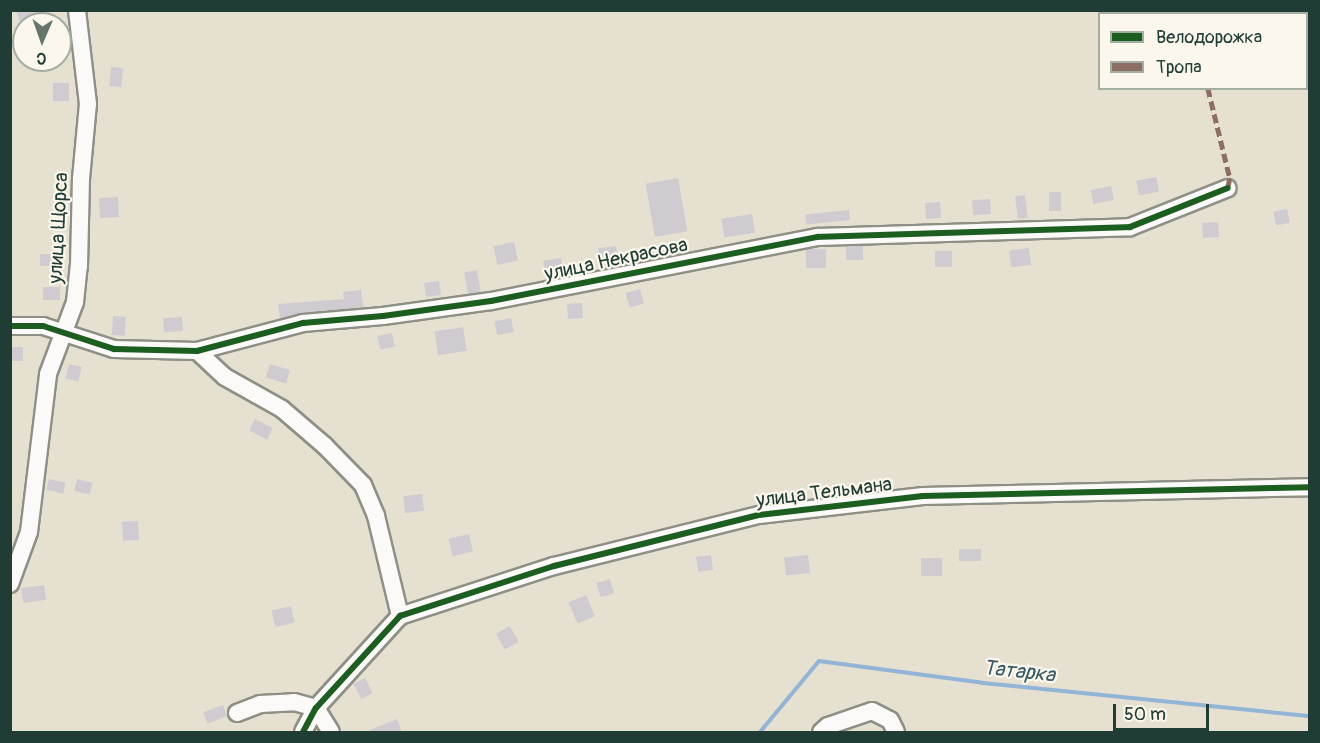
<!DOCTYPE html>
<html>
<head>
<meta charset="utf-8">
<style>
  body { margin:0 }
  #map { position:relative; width:1320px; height:743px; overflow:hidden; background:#e5e0d0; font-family:Pangolin,sans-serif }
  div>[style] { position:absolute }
  .stream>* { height:4px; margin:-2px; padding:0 2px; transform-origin:2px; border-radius:2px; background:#92b4d7 }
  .building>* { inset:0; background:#d0cbd1; transform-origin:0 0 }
  .roads { filter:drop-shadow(2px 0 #8e9086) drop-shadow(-2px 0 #8e9086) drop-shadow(0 2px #8e9086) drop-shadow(0 -2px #8e9086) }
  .minor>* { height:16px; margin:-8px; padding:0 8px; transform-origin:8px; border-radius:8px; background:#fbfaf8 }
  .quiet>* { height:4.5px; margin-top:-2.25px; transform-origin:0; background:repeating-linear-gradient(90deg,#8d6e63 0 9px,transparent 0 13.5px) }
  .cycleway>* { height:6px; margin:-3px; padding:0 3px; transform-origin:3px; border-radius:3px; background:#1b5e20 }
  span { translate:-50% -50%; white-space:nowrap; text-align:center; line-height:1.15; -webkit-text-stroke:4.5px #fbf7ec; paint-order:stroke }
  .street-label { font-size:20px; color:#1f3d34 }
  .water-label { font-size:21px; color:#375b66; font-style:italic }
  .frame { position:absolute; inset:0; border:12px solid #1f3d34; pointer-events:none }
  .legend { position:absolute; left:1098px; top:12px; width:210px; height:78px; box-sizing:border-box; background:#fbf7ec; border:2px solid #a3ada2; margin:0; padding:8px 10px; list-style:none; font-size:18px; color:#1f3d34 }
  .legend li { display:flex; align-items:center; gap:12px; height:30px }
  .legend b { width:30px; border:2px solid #a3ada2 }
  .north { position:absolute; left:12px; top:12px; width:60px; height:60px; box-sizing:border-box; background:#fbf7ec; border:2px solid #a3ada2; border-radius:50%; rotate:182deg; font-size:16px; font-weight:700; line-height:24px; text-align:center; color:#1f3d34 }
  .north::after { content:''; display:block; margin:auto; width:21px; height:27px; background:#64766b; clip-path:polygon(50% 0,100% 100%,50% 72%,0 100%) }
  .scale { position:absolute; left:1113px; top:704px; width:96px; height:27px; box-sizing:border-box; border:3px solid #1f3d34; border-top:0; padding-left:8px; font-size:18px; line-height:21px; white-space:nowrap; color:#1f3d34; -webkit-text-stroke:4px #fbf7ec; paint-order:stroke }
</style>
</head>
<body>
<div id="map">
  <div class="stream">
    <i style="left:760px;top:732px;width:92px;rotate:-50.3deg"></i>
    <i style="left:819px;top:661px;width:165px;rotate:7.6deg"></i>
    <i style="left:983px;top:683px;width:329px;rotate:5.8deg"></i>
  </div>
  <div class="building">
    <i style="clip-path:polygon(16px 10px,49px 10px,49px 13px,20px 22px)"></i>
    <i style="left:111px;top:67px;width:12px;height:19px;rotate:5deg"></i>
    <i style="left:53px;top:83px;width:16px;height:18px"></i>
    <i style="left:1156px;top:177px;width:15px;height:20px;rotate:79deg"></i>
    <i style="left:678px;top:178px;width:54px;height:33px;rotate:80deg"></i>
    <i style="left:1111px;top:186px;width:14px;height:21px;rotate:78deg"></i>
    <i style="left:1049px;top:192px;width:12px;height:19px"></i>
    <i style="left:1025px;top:195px;width:23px;height:10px;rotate:83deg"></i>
    <i style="left:118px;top:197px;width:20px;height:19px;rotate:87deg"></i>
    <i style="left:990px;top:199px;width:15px;height:18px;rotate:86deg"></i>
    <i style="left:940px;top:202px;width:16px;height:15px;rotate:86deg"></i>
    <i style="left:1287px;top:209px;width:14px;height:14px;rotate:78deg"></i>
    <i style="left:849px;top:210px;width:10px;height:44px;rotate:84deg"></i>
    <i style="left:752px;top:214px;width:19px;height:31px;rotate:81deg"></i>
    <i style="left:1218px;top:222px;width:15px;height:16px;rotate:86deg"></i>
    <i style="left:514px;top:242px;width:19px;height:21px;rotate:78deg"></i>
    <i style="left:616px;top:246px;width:17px;height:18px;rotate:83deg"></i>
    <i style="left:863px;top:246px;width:14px;height:17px;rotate:90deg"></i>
    <i style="left:1029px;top:248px;width:17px;height:20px;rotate:83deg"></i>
    <i style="clip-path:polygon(809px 249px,826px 249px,826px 268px,806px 268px,806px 250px)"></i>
    <i style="left:935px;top:251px;width:17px;height:16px"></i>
    <i style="left:56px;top:254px;width:12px;height:16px;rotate:90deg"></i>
    <i style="left:561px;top:258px;width:18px;height:18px;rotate:81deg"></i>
    <i style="left:477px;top:270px;width:22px;height:13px;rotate:80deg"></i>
    <i style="left:439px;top:281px;width:14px;height:15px;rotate:82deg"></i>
    <i style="left:60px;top:287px;width:13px;height:17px;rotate:90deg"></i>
    <i style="left:640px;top:289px;width:15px;height:15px;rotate:74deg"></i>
    <i style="clip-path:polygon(361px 290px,363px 307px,280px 318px,278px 304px,344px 299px,343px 292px)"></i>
    <i style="left:582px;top:303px;width:15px;height:15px;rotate:86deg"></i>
    <i style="left:113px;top:316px;width:13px;height:19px;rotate:4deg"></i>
    <i style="left:182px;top:317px;width:14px;height:19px;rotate:86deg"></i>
    <i style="left:511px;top:318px;width:14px;height:17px;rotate:78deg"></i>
    <i style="left:463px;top:327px;width:24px;height:29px;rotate:81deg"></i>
    <i style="left:392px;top:333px;width:14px;height:15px;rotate:78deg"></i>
    <i style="left:10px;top:347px;width:13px;height:14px"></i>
    <i style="left:69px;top:364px;width:13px;height:15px;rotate:13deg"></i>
    <i style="left:270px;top:364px;width:21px;height:14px;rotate:17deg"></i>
    <i style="left:255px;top:419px;width:20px;height:13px;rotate:27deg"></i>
    <i style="left:49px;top:479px;width:17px;height:11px;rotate:13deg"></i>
    <i style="left:77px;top:479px;width:16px;height:12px;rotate:14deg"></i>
    <i style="left:422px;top:494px;width:17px;height:19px;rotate:83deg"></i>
    <i style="left:138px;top:521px;width:19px;height:16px;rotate:87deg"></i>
    <i style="left:469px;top:534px;width:18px;height:21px;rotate:77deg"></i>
    <i style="left:959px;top:549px;width:22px;height:12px"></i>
    <i style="left:711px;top:555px;width:15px;height:15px;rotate:82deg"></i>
    <i style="left:808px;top:555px;width:18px;height:24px;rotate:84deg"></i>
    <i style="left:921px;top:558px;width:21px;height:18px"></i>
    <i style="left:610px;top:579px;width:15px;height:14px;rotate:74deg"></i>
    <i style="left:44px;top:585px;width:15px;height:23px;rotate:82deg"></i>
    <i style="left:586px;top:595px;width:23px;height:19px;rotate:67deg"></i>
    <i style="left:291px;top:606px;width:17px;height:20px;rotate:77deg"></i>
    <i style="left:510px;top:626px;width:18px;height:16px;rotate:61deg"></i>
    <i style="left:365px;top:678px;width:17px;height:13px;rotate:62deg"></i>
    <i style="left:223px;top:705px;width:12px;height:21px;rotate:70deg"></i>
    <i style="clip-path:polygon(397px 719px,402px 732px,365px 732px)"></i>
  </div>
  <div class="roads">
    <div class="minor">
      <i style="left:10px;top:326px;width:33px"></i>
      <i style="left:43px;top:326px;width:75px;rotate:17.9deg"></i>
      <i style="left:114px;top:349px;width:83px;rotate:1.4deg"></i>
      <i style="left:197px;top:351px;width:110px;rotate:-14.8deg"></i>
      <i style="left:303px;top:323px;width:80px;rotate:-5deg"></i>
      <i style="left:383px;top:316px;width:109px;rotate:-7.9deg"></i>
      <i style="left:491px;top:301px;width:333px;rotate:-11.1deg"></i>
      <i style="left:818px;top:237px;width:312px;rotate:-1.8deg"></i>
      <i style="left:1130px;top:227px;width:105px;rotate:-21.7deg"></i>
      <i style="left:197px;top:351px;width:38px;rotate:43deg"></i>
      <i style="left:225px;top:377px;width:65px;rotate:29.3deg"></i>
      <i style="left:282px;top:409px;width:57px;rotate:40.7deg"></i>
      <i style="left:325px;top:446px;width:54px;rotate:45.7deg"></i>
      <i style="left:363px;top:485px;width:34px;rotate:67deg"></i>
      <i style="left:376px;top:516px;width:103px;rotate:76.5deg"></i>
      <i style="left:10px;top:584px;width:55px;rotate:-69.9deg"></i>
      <i style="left:29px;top:532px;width:159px;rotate:-83.1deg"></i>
      <i style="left:48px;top:374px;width:77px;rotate:-69.4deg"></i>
      <i style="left:75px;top:302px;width:36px;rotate:-84deg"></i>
      <i style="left:79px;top:266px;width:87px;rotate:-88.7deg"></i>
      <i style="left:81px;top:179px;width:75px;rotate:-84.7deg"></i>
      <i style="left:88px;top:104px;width:95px;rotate:-96.7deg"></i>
      <i style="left:237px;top:713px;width:25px;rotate:-21deg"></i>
      <i style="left:260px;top:704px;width:34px;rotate:-3deg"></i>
      <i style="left:294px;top:702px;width:23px;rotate:15deg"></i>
      <i style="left:316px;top:708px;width:28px;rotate:58deg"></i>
      <i style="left:303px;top:732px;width:27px;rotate:-62deg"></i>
      <i style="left:316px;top:708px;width:125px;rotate:-47.6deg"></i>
      <i style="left:400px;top:616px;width:162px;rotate:-18deg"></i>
      <i style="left:554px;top:566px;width:211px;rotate:-14deg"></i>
      <i style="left:759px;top:515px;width:165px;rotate:-6.6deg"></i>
      <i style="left:923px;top:496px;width:387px;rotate:-1.3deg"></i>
      <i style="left:821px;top:732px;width:9px;rotate:-41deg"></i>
      <i style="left:828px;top:726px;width:46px;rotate:-18.8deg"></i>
      <i style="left:872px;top:711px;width:20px;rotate:27deg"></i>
      <i style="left:890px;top:720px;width:13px;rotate:63deg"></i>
    </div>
  </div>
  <div class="quiet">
    <i style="left:1191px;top:10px;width:4px;rotate:76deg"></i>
    <i style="left:1208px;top:88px;width:93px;rotate:76.3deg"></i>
    <i style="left:1230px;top:178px;width:10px;rotate:101deg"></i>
  </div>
  <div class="cycleway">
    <i style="left:10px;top:326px;width:33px"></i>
    <i style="left:43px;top:326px;width:75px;rotate:17.9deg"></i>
    <i style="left:114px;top:349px;width:83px;rotate:1.4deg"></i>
    <i style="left:197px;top:351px;width:110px;rotate:-14.8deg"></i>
    <i style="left:303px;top:323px;width:80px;rotate:-5deg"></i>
    <i style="left:383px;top:316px;width:109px;rotate:-7.9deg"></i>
    <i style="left:491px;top:301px;width:333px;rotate:-11.1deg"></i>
    <i style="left:818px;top:237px;width:312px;rotate:-1.8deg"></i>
    <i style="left:1130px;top:227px;width:105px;rotate:-21.7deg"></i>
    <i style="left:303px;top:732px;width:27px;rotate:-62deg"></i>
    <i style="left:316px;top:708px;width:125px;rotate:-47.6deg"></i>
    <i style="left:400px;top:616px;width:162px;rotate:-18deg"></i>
    <i style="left:554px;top:566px;width:211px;rotate:-14deg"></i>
    <i style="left:759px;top:515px;width:165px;rotate:-6.6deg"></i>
    <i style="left:923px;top:496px;width:387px;rotate:-1.3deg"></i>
  </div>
  <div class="street-label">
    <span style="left:58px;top:228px;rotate:-87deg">улица Щорса</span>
    <span style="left:616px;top:259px;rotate:-12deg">улица Некрасова</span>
    <span style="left:824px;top:492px;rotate:-7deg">улица Тельмана</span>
  </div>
  <div class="water-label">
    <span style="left:1019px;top:672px;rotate:6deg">Татарка</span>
  </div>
  <div class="frame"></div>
  <ul class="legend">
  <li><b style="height:8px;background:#1b5e20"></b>Велодорожка</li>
  <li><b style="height:8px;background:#8d6e63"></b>Тропа</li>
  </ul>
  <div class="north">С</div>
  <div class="scale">50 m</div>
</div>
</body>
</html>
